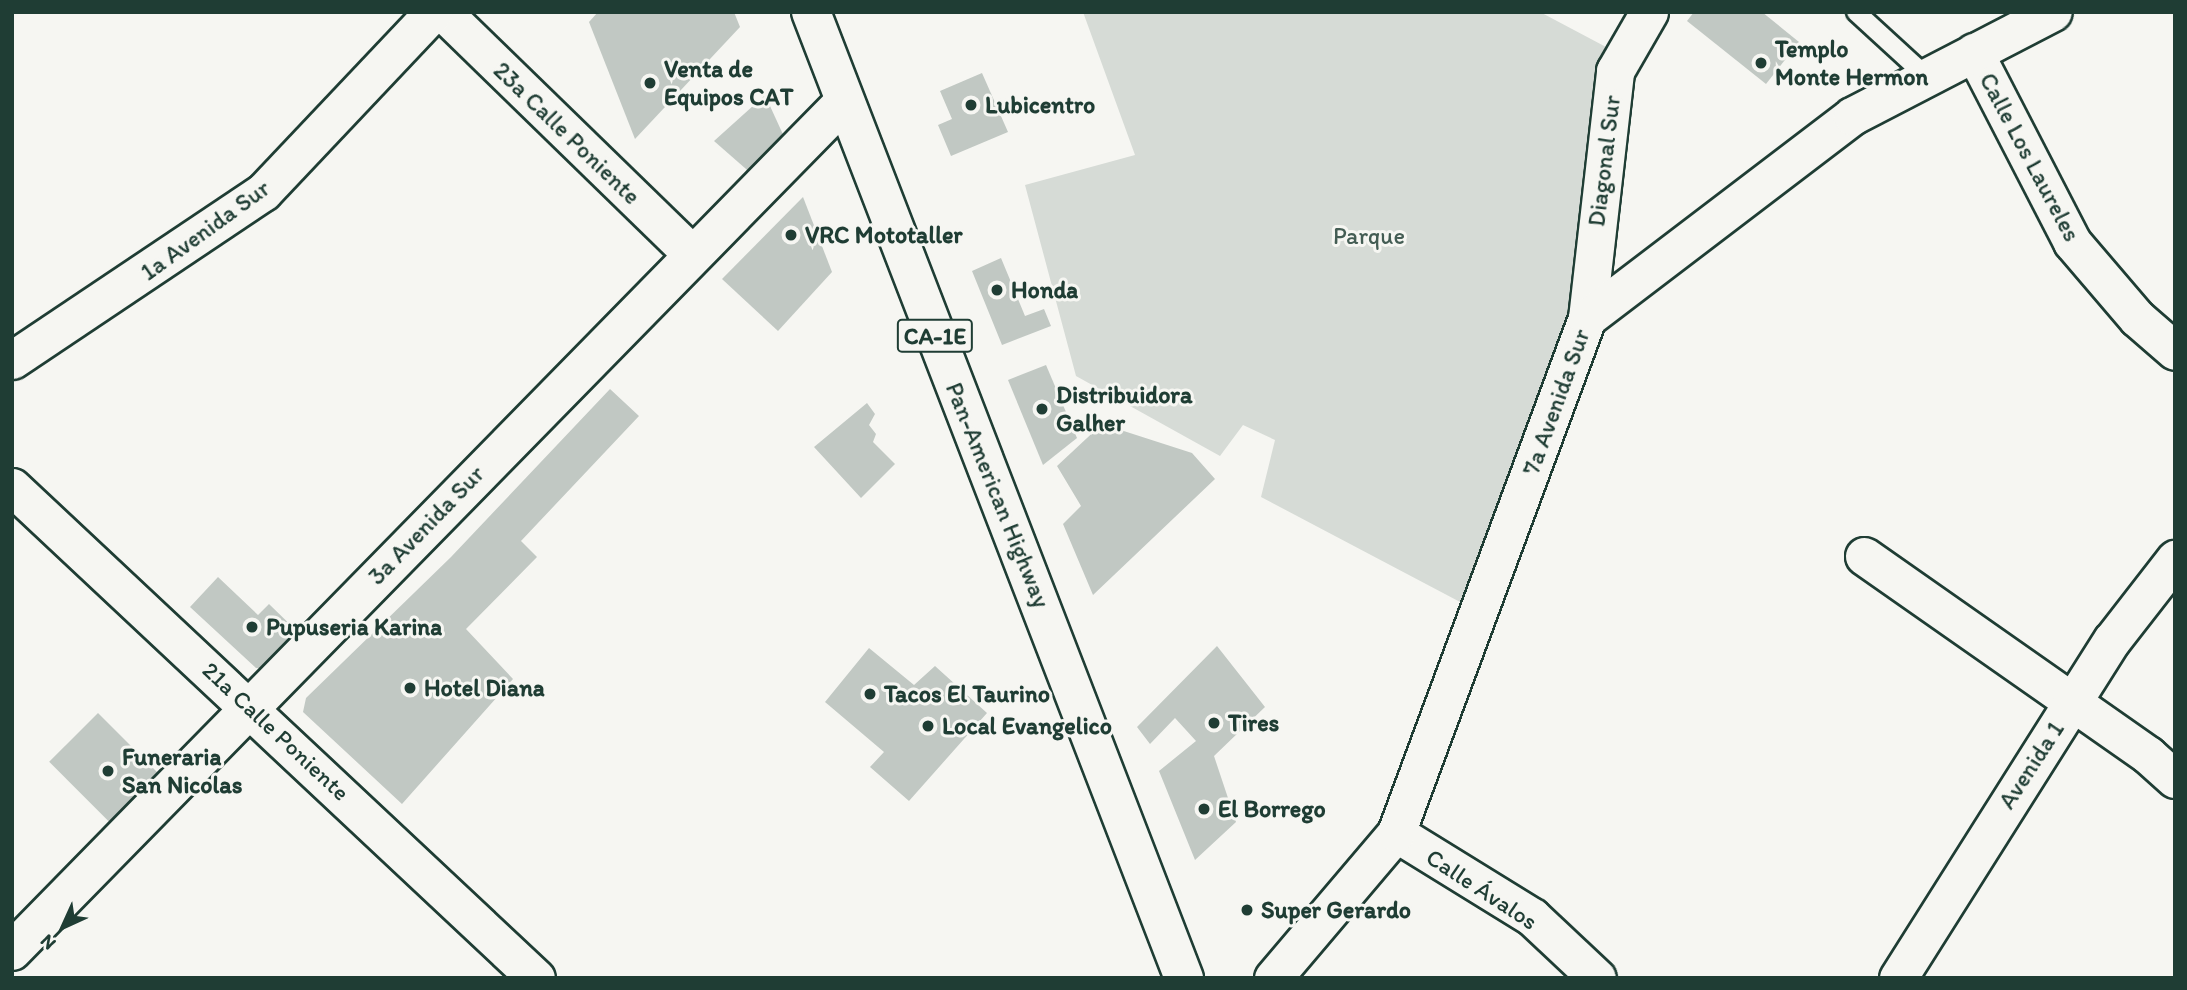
<!DOCTYPE html>
<html>
<head>
<meta charset="utf-8">
<style>
  body { margin:0 }
  #map { position:relative; width:2187px; height:990px; overflow:hidden; background:#f6f6f2; font-family:Itim,sans-serif }
  div>[style] { position:absolute }
  .green>* { inset:0; background:#d6dbd6 }
  .building>* { inset:0; background:#c1c8c3; transform-origin:0 0 }
  .roads { filter:drop-shadow(2px 0 #1f3d34) drop-shadow(-2px 0 #1f3d34) drop-shadow(0 2px #1f3d34) drop-shadow(0 -2px #1f3d34) }
  .lane>* { height:18px; margin:-9px; padding:0 9px; transform-origin:9px; border-radius:9px; background:#f6f6f2 }
  .street>* { height:37px; margin:-18.5px; padding:0 18.5px; transform-origin:18.5px; border-radius:18.5px; background:#f6f6f2 }
  .secondary>* { height:38px; margin:-19px; padding:0 19px; transform-origin:19px; border-radius:19px; background:#f6f6f2 }
  .highway>* { height:38px; margin:-19px; padding:0 19px; transform-origin:19px; border-radius:19px; background:#f6f6f2 }
  .dots>* { width:19px; height:19px; translate:-50% -50%; box-sizing:border-box; border:4px solid #f6f6f2; border-radius:50% }
  span { translate:-50% -50%; white-space:nowrap; text-align:center; line-height:1.15; -webkit-text-stroke:6px #f6f6f2; paint-order:stroke }
  .shield-label span { padding:2px 5px; background:#f6f6f2; border:2px solid; border-radius:5px; -webkit-text-stroke-width:0 }
  .shield-label { font-size:23px; color:#1f3d34; font-weight:700 }
  .poi-label { font-size:24px; color:#1f3d34; font-weight:700 }
  .left { translate:0 -50%; text-align:left }
  .street-label { font-size:24px; color:#1f3d34 }
  .park-label { font-size:24px; color:#445d54 }
  .frame { position:absolute; inset:0; border:14px solid #1f3d34; pointer-events:none }
  .north { position:absolute; left:28px; top:892px; width:70px; height:70px; -webkit-text-stroke:5px #f6f6f2; paint-order:stroke; rotate:225deg; font-size:19px; font-weight:700; line-height:28px; text-align:center; color:#1f3d34 }
  .north::after { content:''; display:block; margin:auto; width:24px; height:32px; background:#1f3d34; clip-path:polygon(50% 0,100% 100%,50% 72%,0 100%) }
</style>
</head>
<body>
<div id="map">
  <div class="green">
    <i style="clip-path:polygon(1083px 12px,1540px 12px,1623px 56px,1587px 318px,1462px 603px,1261px 497px,1275px 440px,1243px 425px,1220px 456px,1076px 376px,1025px 185px,1135px 155px)"></i>
  </div>
  <div class="building">
    <i style="clip-path:polygon(598px 12px,734px 12px,740px 27px,635px 139px,589px 22px)"></i>
    <i style="clip-path:polygon(1694px 12px,1762px 12px,1799px 42px,1766px 84px,1687px 21px)"></i>
    <i style="clip-path:polygon(982px 73px,1008px 132px,951px 156px,938px 125px,952px 119px,940px 91px)"></i>
    <i style="clip-path:polygon(765px 95px,786px 141px,754px 176px,714px 141px)"></i>
    <i style="clip-path:polygon(803px 197px,832px 272px,778px 331px,722px 279px)"></i>
    <i style="clip-path:polygon(1001px 258px,1025px 316px,1044px 309px,1051px 326px,1002px 345px,972px 271px)"></i>
    <i style="clip-path:polygon(1046px 365px,1077px 438px,1043px 465px,1008px 380px)"></i>
    <i style="clip-path:polygon(610px 389px,639px 416px,521px 541px,537px 557px,466px 629px,513px 679px,402px 804px,303px 712px,306px 698px,451px 557px)"></i>
    <i style="clip-path:polygon(867px 403px,875px 414px,869px 425px,876px 434px,873px 442px,895px 464px,861px 498px,814px 447px)"></i>
    <i style="clip-path:polygon(1102px 424px,1192px 453px,1215px 479px,1093px 595px,1063px 524px,1081px 506px,1057px 466px)"></i>
    <i style="clip-path:polygon(218px 577px,258px 615px,269px 604px,305px 639px,266px 669px,256px 668px,190px 607px)"></i>
    <i style="clip-path:polygon(1217px 646px,1265px 707px,1214px 756px,1236px 822px,1195px 860px,1159px 771px,1196px 741px,1175px 718px,1150px 744px,1137px 727px)"></i>
    <i style="clip-path:polygon(869px 648px,914px 685px,935px 666px,987px 713px,909px 801px,870px 767px,884px 752px,825px 702px)"></i>
    <i style="left:98px;top:713px;width:95px;height:69px;rotate:45deg"></i>
  </div>
  <div class="roads">
    <div class="lane">
      <i style="left:1856px;top:12px;width:96px;rotate:42.5deg"></i>
    </div>
    <div class="street">
      <i style="left:443px;top:12px;width:346px;rotate:44.2deg"></i>
      <i style="left:1974px;top:52px;width:214px;rotate:62.7deg"></i>
      <i style="left:2072px;top:242px;width:100px;rotate:49.5deg"></i>
      <i style="left:2137px;top:318px;width:50px;rotate:41deg"></i>
      <i style="left:1587px;top:318px;width:249px;rotate:-83.5deg"></i>
      <i style="left:1615px;top:71px;width:68px;rotate:-60deg"></i>
      <i style="left:12px;top:360px;width:302px;rotate:-33.8deg"></i>
      <i style="left:263px;top:192px;width:248px;rotate:-46.6deg"></i>
      <i style="left:12px;top:487px;width:718px;rotate:43.14deg"></i>
      <i style="left:1864px;top:556px;width:347px;rotate:35deg"></i>
      <i style="left:2148px;top:755px;width:36px;rotate:42deg"></i>
      <i style="left:1396px;top:833px;width:160px;rotate:31.7deg"></i>
      <i style="left:1532px;top:917px;width:89px;rotate:43.2deg"></i>
      <i style="left:1273px;top:978px;width:190px;rotate:-49.7deg"></i>
      <i style="left:1396px;top:833px;width:549px;rotate:-69.65deg"></i>
      <i style="left:1587px;top:318px;width:333px;rotate:-37.3deg"></i>
      <i style="left:1852px;top:116px;width:226px;rotate:-27.4deg"></i>
      <i style="left:1898px;top:978px;width:400px;rotate:-57.7deg"></i>
      <i style="left:2112px;top:640px;width:103px;rotate:-52.1deg"></i>
    </div>
    <div class="secondary">
      <i style="left:12px;top:951px;width:1187px;rotate:-45.58deg"></i>
    </div>
    <div class="highway">
      <i style="left:811px;top:12px;width:1036px;rotate:68.89deg"></i>
    </div>
  </div>
  <div class="dots">
    <i style="left:1761px;top:63px;background:#1f3d34"></i>
    <i style="left:650px;top:83px;background:#1f3d34"></i>
    <i style="left:971px;top:105px;background:#1f3d34"></i>
    <i style="left:791px;top:235px;background:#1f3d34"></i>
    <i style="left:997px;top:290px;background:#1f3d34"></i>
    <i style="left:1042px;top:409px;background:#1f3d34"></i>
    <i style="left:252px;top:627px;background:#1f3d34"></i>
    <i style="left:410px;top:688px;background:#1f3d34"></i>
    <i style="left:870px;top:694px;background:#1f3d34"></i>
    <i style="left:1214px;top:723px;background:#1f3d34"></i>
    <i style="left:928px;top:726px;background:#1f3d34"></i>
    <i style="left:108px;top:771px;background:#1f3d34"></i>
    <i style="left:1204px;top:809px;background:#1f3d34"></i>
    <i style="left:1247px;top:910px;background:#1f3d34"></i>
  </div>
  <div class="shield-label">
    <span style="left:935px;top:336px">CA-1E</span>
  </div>
  <div class="poi-label">
    <span class="left" style="left:1775px;top:63px">Templo<br>Monte Hermon</span>
    <span class="left" style="left:664px;top:83px">Venta de<br>Equipos CAT</span>
    <span class="left" style="left:985px;top:105px">Lubicentro</span>
    <span class="left" style="left:805px;top:235px">VRC Mototaller</span>
    <span class="left" style="left:1011px;top:290px">Honda</span>
    <span class="left" style="left:1056px;top:409px">Distribuidora<br>Galher</span>
    <span class="left" style="left:266px;top:627px">Pupuseria Karina</span>
    <span class="left" style="left:424px;top:688px">Hotel Diana</span>
    <span class="left" style="left:884px;top:694px">Tacos El Taurino</span>
    <span class="left" style="left:1228px;top:723px">Tires</span>
    <span class="left" style="left:942px;top:726px">Local Evangelico</span>
    <span class="left" style="left:122px;top:771px">Funeraria<br>San Nicolas</span>
    <span class="left" style="left:1218px;top:809px">El Borrego</span>
    <span class="left" style="left:1261px;top:910px">Super Gerardo</span>
  </div>
  <div class="street-label">
    <span style="left:567px;top:133px;rotate:44deg">23a Calle Poniente</span>
    <span style="left:2030px;top:157px;rotate:62deg">Calle Los Laureles</span>
    <span style="left:1604px;top:161px;rotate:-83deg">Diagonal Sur</span>
    <span style="left:205px;top:230px;rotate:-36deg">1a Avenida Sur</span>
    <span style="left:1556px;top:402px;rotate:-70deg">7a Avenida Sur</span>
    <span style="left:998px;top:495px;rotate:68deg">Pan-American Highway</span>
    <span style="left:426px;top:525px;rotate:-46deg">3a Avenida Sur</span>
    <span style="left:276px;top:731px;rotate:43deg">21a Calle Poniente</span>
    <span style="left:2031px;top:765px;rotate:-57deg">Avenida 1</span>
    <span style="left:1482px;top:889px;rotate:33deg">Calle Ávalos</span>
  </div>
  <div class="park-label">
    <span style="left:1369px;top:236px">Parque</span>
  </div>
  <div class="frame"></div>
  <div class="north">N</div>
</div>
</body>
</html>
